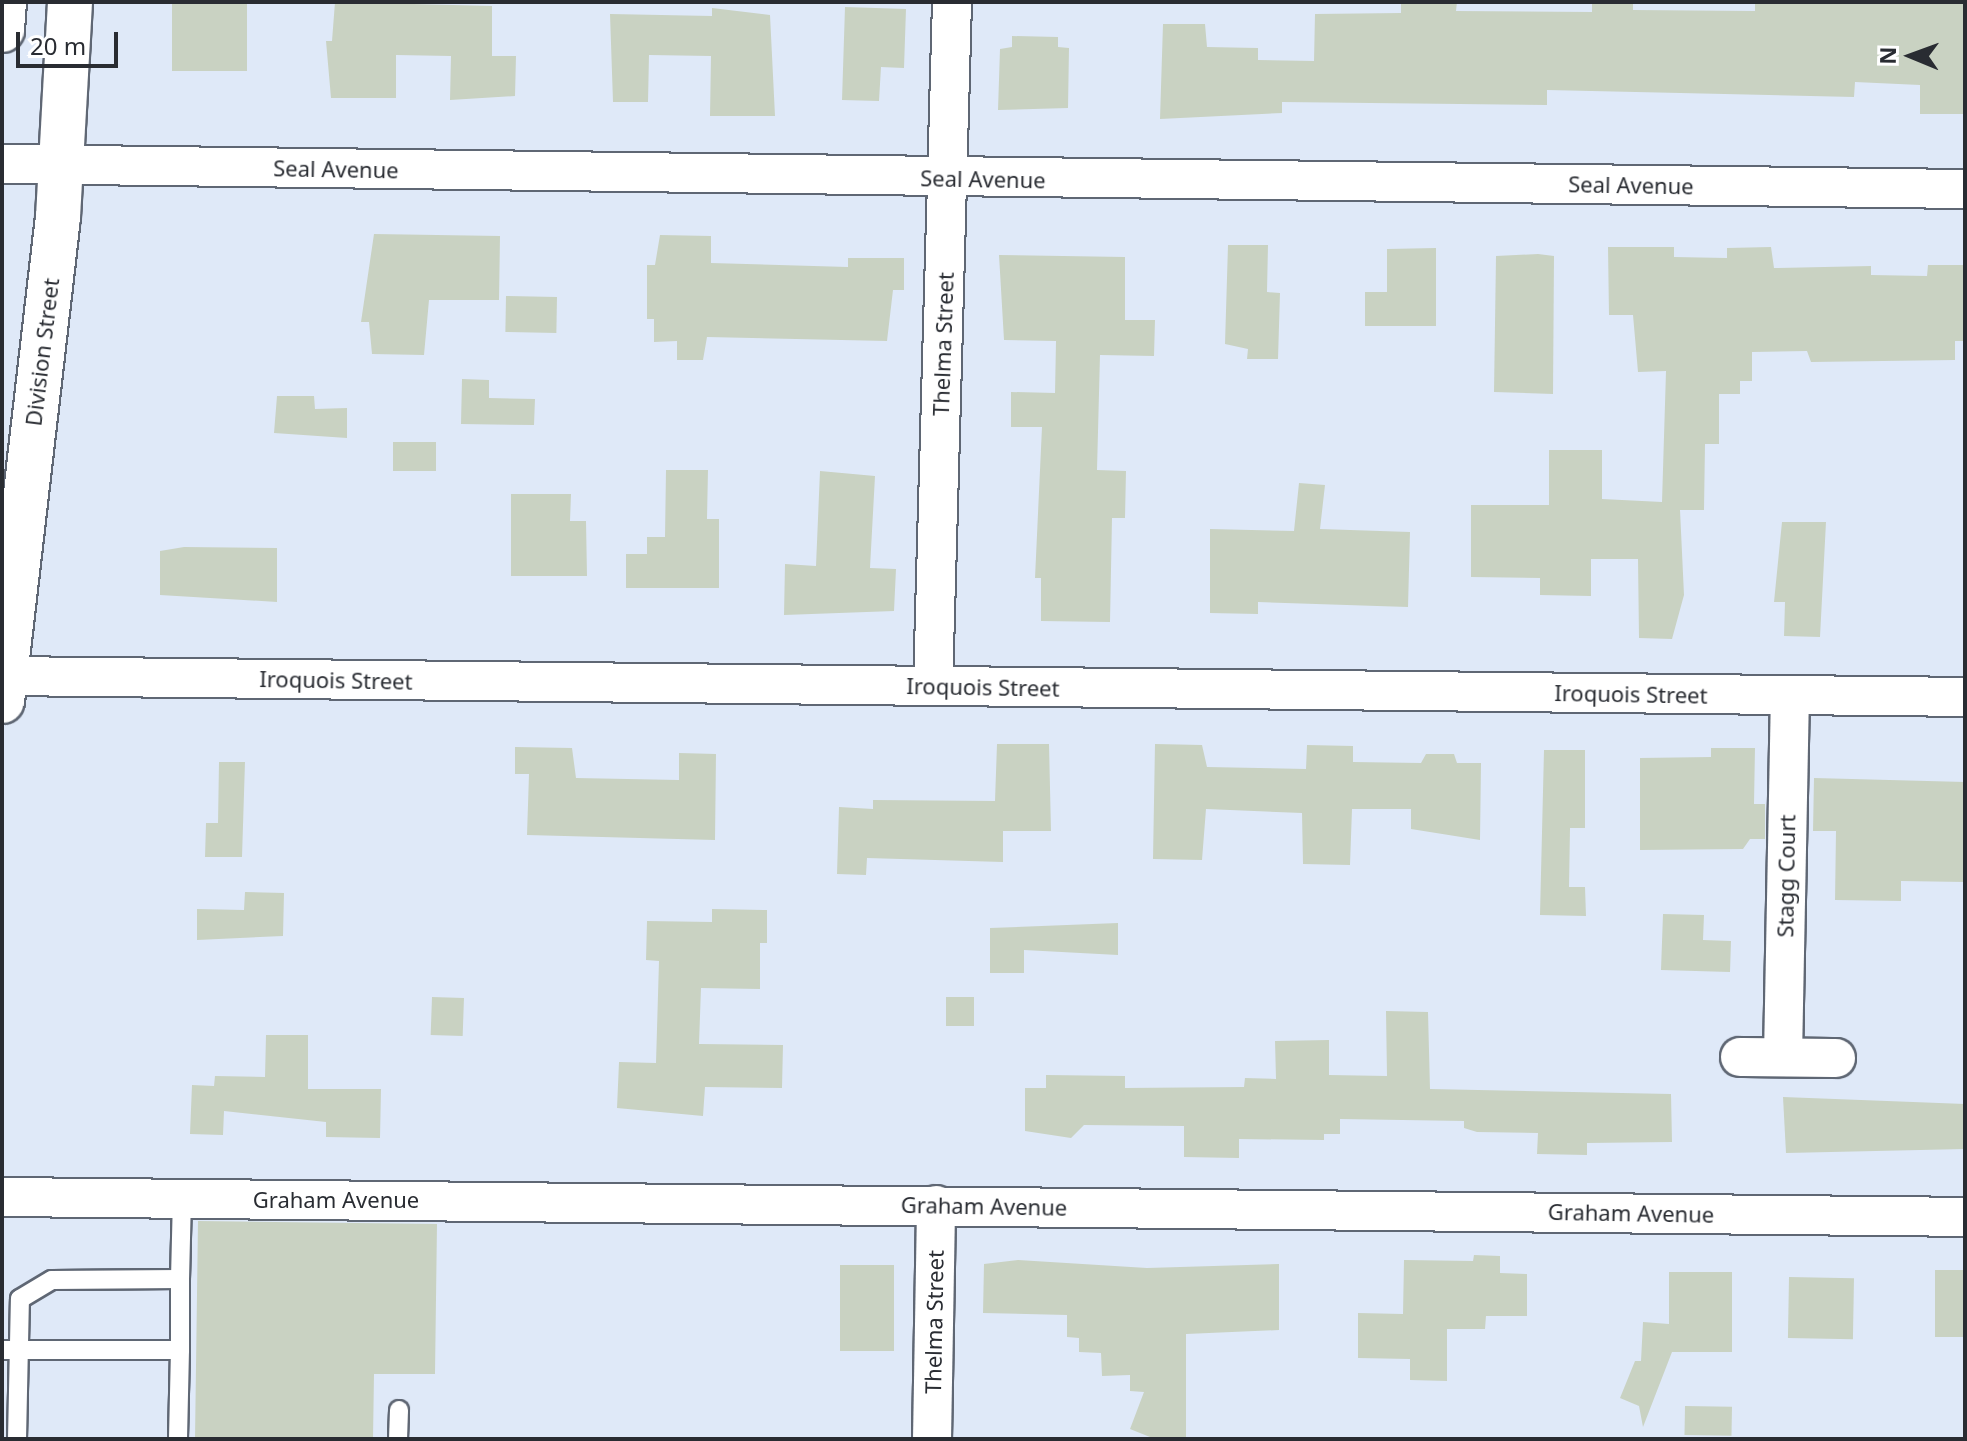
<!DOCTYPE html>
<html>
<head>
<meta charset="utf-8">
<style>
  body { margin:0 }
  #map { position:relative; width:1967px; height:1441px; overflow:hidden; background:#dfe9f8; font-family:"Noto Sans",sans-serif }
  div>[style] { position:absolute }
  .building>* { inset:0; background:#c9d2c2; transform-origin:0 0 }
  .roads { filter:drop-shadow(2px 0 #5f6774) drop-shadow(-2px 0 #5f6774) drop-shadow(0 2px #5f6774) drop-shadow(0 -2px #5f6774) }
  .service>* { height:18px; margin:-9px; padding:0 9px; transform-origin:9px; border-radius:9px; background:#fff }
  .minor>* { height:38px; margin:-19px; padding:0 19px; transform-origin:19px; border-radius:19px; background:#fff }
  .secondary>* { height:44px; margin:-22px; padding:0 22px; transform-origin:22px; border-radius:22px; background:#fff }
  span { translate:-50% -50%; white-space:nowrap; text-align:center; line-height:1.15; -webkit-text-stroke:6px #fff; paint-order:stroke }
  .street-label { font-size:22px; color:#292c32 }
  .frame { position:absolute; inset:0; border:4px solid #292c32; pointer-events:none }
  .north { position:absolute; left:1871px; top:16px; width:80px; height:80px; -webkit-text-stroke:6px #fff; paint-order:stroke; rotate:271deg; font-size:22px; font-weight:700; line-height:32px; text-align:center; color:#292c32 }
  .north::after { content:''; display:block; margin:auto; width:28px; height:36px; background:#292c32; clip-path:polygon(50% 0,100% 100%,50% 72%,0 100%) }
  .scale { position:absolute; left:16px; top:32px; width:102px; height:36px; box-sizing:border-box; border:4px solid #292c32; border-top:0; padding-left:10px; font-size:24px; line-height:28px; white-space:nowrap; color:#292c32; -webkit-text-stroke:6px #fff; paint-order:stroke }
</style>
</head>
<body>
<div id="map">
  <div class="building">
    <i style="left:172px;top:2px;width:75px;height:69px"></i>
    <i style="clip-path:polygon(335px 2px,492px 6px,492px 56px,516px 56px,515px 96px,450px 100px,451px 56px,396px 55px,396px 98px,331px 98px,326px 41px,332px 41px)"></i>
    <i style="clip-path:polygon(1401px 2px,1457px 2px,1456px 11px,1592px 12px,1592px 2px,1633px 2px,1633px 10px,1755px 11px,1755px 2px,1965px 2px,1965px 114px,1920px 114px,1920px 85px,1855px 82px,1854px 97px,1547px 90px,1547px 105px,1282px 102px,1282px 113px,1160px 119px,1163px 24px,1205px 24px,1207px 47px,1258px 48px,1258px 60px,1314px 61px,1315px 14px,1401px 13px)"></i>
    <i style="clip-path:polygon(845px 7px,906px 9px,904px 68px,881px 67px,879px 101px,842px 100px)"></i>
    <i style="clip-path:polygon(712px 8px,770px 15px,775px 116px,710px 116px,711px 56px,649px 55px,648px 102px,613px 102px,610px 14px,712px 16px)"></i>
    <i style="clip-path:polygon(1012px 36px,1058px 37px,1058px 47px,1069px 48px,1068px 108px,998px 110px,1000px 49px,1012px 47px)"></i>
    <i style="clip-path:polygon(374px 234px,500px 236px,499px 300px,429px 300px,424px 355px,372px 354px,369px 322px,361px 322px)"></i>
    <i style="clip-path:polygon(660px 235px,711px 236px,711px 263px,848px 267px,848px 258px,904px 258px,904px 290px,893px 290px,887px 341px,707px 337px,703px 360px,677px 360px,677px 341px,654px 342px,654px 319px,647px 319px,647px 265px,655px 265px)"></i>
    <i style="clip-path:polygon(1228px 245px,1268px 245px,1267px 292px,1280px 293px,1278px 359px,1247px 359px,1248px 349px,1225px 344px)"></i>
    <i style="clip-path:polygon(1608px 247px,1674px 247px,1674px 257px,1727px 258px,1727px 248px,1771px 247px,1774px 268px,1871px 266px,1871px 275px,1927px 276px,1928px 265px,1965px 265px,1965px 341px,1955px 341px,1955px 360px,1811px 362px,1807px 351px,1752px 352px,1752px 381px,1740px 381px,1740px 394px,1719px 394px,1719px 444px,1705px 444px,1704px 510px,1680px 510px,1684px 595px,1672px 639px,1639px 638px,1638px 559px,1591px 559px,1591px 596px,1540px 595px,1540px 578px,1471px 577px,1471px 505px,1549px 505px,1549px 450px,1602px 450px,1602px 499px,1662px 502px,1666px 371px,1638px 372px,1633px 315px,1609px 315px)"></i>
    <i style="clip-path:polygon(1436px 248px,1436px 326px,1365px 326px,1365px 292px,1387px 292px,1387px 249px)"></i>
    <i style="clip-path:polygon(1538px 254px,1554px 256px,1553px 394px,1494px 392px,1496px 256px)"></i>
    <i style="clip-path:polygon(999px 255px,1125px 257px,1125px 320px,1155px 320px,1154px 356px,1100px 355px,1097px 470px,1126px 471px,1125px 518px,1112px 518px,1110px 622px,1041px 621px,1041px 578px,1035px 578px,1042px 427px,1011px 427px,1011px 392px,1055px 393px,1056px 341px,1004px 340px)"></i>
    <i style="left:506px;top:296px;width:51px;height:36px;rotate:1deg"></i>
    <i style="clip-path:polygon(462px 379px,489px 380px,489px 398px,535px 399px,534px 425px,461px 424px)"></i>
    <i style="clip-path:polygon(277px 396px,314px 396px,315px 409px,347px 408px,347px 438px,274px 433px)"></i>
    <i style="left:393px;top:442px;width:43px;height:29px"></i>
    <i style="clip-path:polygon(666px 470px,708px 470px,707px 519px,719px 519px,719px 588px,626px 588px,626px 554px,647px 554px,647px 537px,665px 537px)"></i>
    <i style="clip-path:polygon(820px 471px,875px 476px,870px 568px,896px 569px,894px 611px,784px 615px,785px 564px,816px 566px)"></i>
    <i style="clip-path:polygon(1299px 483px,1325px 485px,1320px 529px,1410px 532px,1408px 607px,1258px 602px,1258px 614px,1210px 613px,1210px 529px,1294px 531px)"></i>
    <i style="clip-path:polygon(511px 494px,571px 494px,570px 521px,586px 521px,587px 576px,511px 576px)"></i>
    <i style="clip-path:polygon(1782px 522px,1826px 522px,1820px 637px,1784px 636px,1785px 602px,1774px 602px)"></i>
    <i style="clip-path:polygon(184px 547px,277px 548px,277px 602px,160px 595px,160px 551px)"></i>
    <i style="clip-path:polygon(997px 744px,1049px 744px,1051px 831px,1003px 831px,1003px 862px,867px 858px,866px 875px,837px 874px,839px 807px,873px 809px,873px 800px,995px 801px)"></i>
    <i style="clip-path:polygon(1155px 744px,1202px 745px,1207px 767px,1306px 769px,1307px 745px,1353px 746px,1353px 762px,1421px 763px,1426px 754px,1454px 754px,1457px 763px,1481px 763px,1480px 840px,1411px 829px,1411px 809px,1352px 809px,1350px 865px,1303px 864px,1302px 813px,1206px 809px,1202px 860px,1153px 859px)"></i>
    <i style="clip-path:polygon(515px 747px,572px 748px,576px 778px,679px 780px,679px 753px,716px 754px,715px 840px,527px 835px,529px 774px,515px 774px)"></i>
    <i style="clip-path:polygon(1711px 748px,1755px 748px,1754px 804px,1765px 804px,1765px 839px,1750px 839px,1743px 849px,1640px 850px,1640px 758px,1711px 757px)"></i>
    <i style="clip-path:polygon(1544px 750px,1585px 750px,1585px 828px,1570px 828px,1569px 887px,1585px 887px,1586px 916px,1540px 915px)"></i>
    <i style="clip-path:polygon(219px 762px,245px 762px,242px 857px,205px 857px,206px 823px,218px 823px)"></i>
    <i style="clip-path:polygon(1814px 778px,1965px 782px,1965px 882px,1901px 881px,1901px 901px,1835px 900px,1836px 831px,1813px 831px)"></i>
    <i style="clip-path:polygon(245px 892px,284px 893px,283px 936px,197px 940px,197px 909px,244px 910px)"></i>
    <i style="clip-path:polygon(712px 909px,767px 910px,767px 943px,760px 943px,760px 989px,701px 988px,699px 1044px,783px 1045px,782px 1088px,705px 1087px,703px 1116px,617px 1108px,619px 1062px,656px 1063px,659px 961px,646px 960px,647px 921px,712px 922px)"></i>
    <i style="clip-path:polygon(1663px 914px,1704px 915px,1703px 940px,1731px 941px,1730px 972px,1661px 970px)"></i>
    <i style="clip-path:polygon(1118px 923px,1118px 955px,1024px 950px,1024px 973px,990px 973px,990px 928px)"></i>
    <i style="left:432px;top:997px;width:32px;height:38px;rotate:2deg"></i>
    <i style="left:946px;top:997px;width:28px;height:29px"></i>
    <i style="clip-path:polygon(1386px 1011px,1428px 1012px,1430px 1089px,1671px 1094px,1672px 1142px,1587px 1143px,1587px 1155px,1537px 1154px,1538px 1133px,1477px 1132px,1464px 1128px,1464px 1121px,1340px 1119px,1340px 1134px,1324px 1134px,1324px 1140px,1239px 1139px,1239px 1158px,1184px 1157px,1184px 1126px,1084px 1125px,1071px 1138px,1025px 1131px,1025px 1088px,1046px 1088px,1046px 1075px,1125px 1076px,1125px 1088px,1244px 1087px,1245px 1078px,1276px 1079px,1275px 1041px,1329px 1040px,1329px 1075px,1387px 1076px)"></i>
    <i style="clip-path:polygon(266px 1035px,308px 1035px,308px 1089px,381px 1089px,380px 1138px,326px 1137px,326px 1122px,224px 1111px,223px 1135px,190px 1134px,192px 1085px,214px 1086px,215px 1076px,265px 1077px)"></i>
    <i style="clip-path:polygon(1783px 1097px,1965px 1104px,1965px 1149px,1786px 1153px)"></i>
    <i style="clip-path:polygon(198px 1221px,437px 1224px,435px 1374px,374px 1374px,373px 1439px,195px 1439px)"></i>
    <i style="clip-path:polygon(1474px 1255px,1500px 1256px,1500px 1273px,1527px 1274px,1527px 1316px,1486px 1316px,1485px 1329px,1447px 1329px,1447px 1381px,1410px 1380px,1410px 1359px,1358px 1358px,1358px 1313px,1403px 1314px,1404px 1260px,1473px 1261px)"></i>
    <i style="clip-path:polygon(1018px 1260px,1147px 1268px,1279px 1264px,1279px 1330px,1186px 1334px,1186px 1439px,1155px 1439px,1130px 1429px,1144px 1392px,1130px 1391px,1130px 1375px,1102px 1376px,1101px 1353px,1079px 1352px,1079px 1338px,1067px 1337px,1067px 1315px,983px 1313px,984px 1264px)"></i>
    <i style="left:840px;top:1265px;width:54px;height:86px"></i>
    <i style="left:1935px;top:1270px;width:30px;height:67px"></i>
    <i style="clip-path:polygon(1669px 1272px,1732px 1272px,1732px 1352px,1672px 1352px,1643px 1427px,1639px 1406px,1620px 1398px,1635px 1361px,1641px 1361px,1643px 1322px,1669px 1324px)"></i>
    <i style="left:1789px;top:1277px;width:65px;height:61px;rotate:1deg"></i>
    <i style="left:1685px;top:1406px;width:47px;height:29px;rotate:1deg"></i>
  </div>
  <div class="roads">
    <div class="service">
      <i style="left:2px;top:1350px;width:178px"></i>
      <i style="left:180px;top:1350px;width:89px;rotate:91.3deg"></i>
      <i style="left:180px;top:1350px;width:71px;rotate:-90deg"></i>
      <i style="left:17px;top:1439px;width:140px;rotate:-88.8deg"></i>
      <i style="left:20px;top:1299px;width:37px;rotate:-31deg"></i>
      <i style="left:52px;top:1280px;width:128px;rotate:-0.4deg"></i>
      <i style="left:180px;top:1279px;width:80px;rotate:-88.6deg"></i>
      <i style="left:398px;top:1439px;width:29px;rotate:-88deg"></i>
    </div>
    <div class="minor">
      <i style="left:2px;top:164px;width:1963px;rotate:0.73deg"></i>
      <i style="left:2px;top:676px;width:1963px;rotate:0.61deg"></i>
      <i style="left:933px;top:686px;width:684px;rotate:-88.41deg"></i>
      <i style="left:1740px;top:1057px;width:96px;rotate:0.6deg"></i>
      <i style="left:1783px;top:1057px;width:361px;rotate:-88.9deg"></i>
      <i style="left:2px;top:1197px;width:1963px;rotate:0.58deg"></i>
      <i style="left:932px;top:1439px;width:234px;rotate:-89deg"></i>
    </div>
    <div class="secondary">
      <i style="left:2px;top:30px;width:28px;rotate:-86deg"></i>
      <i style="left:2px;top:701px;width:487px;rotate:-83.4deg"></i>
      <i style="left:58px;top:217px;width:215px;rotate:-86.8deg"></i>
    </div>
  </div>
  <div class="street-label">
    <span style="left:336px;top:169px;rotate:1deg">Seal Avenue</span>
    <span style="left:983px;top:179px;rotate:1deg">Seal Avenue</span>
    <span style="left:1631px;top:185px;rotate:1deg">Seal Avenue</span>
    <span style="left:943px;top:344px;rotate:-88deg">Thelma Street</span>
    <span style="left:42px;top:352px;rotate:-83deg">Division Street</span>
    <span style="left:336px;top:680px;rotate:1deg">Iroquois Street</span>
    <span style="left:983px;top:687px;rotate:1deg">Iroquois Street</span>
    <span style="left:1631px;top:694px;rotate:1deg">Iroquois Street</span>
    <span style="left:1786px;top:876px;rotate:-89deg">Stagg Court</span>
    <span style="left:336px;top:1200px">Graham Avenue</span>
    <span style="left:984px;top:1206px;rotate:1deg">Graham Avenue</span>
    <span style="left:1631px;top:1213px;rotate:1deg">Graham Avenue</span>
    <span style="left:934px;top:1322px;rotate:-89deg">Thelma Street</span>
  </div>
  <div class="frame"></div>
  <div class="north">N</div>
  <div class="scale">20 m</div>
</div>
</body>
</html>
